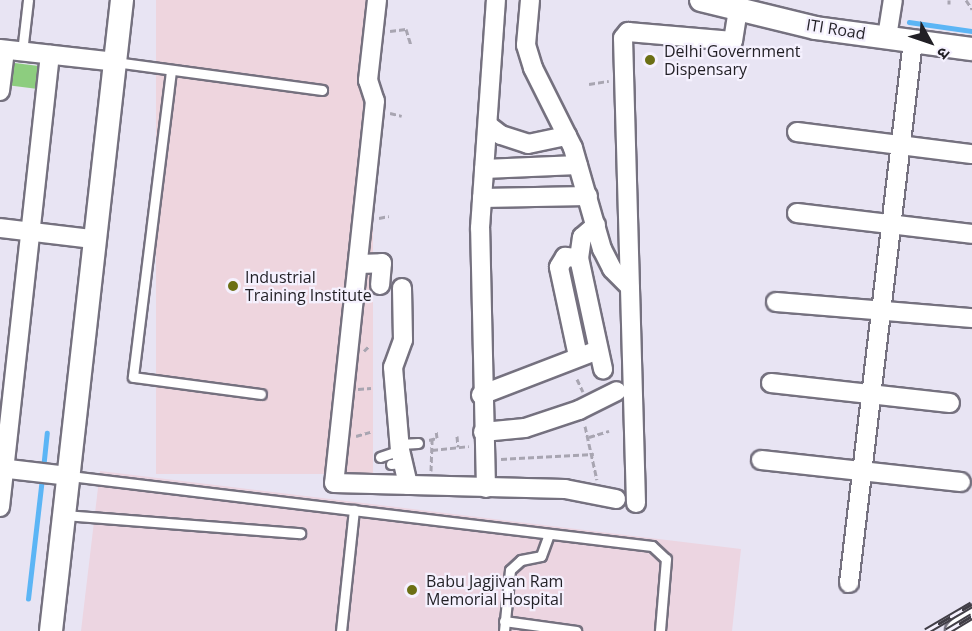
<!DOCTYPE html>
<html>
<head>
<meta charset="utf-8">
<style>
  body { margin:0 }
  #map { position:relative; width:972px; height:631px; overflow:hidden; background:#e8e4f3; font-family:"Open Sans","Noto Sans Devanagari",sans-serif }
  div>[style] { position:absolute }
  .education>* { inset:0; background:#eed5de; transform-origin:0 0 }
  .medical>* { inset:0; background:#ecd5e1 }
  .green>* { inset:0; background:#8dcd7f; transform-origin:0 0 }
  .stream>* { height:4.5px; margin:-2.25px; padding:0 2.25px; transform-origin:2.25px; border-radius:2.25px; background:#5cb5f5 }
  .path>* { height:3px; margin-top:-1.5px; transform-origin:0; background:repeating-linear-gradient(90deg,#a8a5b1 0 6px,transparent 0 9px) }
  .roads { filter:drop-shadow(2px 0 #75717f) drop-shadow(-2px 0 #75717f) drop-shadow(0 2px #75717f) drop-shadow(0 -2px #75717f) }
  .service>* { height:9px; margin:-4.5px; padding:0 4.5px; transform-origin:4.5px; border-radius:4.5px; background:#fff }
  .minor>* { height:18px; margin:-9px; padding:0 9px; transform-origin:9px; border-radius:9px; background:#fff }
  .tertiary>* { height:22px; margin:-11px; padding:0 11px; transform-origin:11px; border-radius:11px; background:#fff }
  .rail>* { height:7px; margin-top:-3.5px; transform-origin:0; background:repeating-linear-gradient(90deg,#f5f1fe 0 14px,#413e46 0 28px); box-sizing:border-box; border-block:2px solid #413e46 }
  .dots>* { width:16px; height:16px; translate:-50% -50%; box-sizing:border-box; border:3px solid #f5f1fe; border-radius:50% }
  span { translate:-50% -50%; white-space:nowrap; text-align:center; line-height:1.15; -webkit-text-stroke:4.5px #f5f1fe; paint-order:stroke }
  .street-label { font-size:16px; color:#211f25 }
  .poi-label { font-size:16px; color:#211f25 }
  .left { translate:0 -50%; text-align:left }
  .north { position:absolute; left:900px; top:12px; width:60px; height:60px; -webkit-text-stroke:4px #f5f1fe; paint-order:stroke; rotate:130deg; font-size:16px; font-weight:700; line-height:24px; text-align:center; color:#211f25 }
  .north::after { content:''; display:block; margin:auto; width:21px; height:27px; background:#211f25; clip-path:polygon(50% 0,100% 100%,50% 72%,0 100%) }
</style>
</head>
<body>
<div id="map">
  <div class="education">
    <i style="left:156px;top:0;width:217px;height:474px"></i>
  </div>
  <div class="medical">
    <i style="clip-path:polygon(100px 471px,741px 549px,732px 631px,81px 631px)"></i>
  </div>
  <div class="green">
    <i style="left:7px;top:62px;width:32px;height:23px;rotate:7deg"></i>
  </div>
  <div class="stream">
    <i style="left:909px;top:22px;width:64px;rotate:8.1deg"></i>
    <i style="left:43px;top:469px;width:36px;rotate:-84deg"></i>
    <i style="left:28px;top:599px;width:122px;rotate:-83.4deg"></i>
  </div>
  <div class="path">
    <i style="left:949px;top:0;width:4px;rotate:90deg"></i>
    <i style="left:966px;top:0;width:11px;rotate:56deg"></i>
    <i style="left:390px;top:31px;width:16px;rotate:-7deg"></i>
    <i style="left:406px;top:29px;width:17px;rotate:73deg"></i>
    <i style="left:589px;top:84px;width:20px;rotate:-9deg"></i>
    <i style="left:390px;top:113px;width:12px;rotate:14deg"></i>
    <i style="left:379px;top:218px;width:10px;rotate:-11deg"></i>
    <i style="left:364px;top:351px;width:8px;rotate:-45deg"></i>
    <i style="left:577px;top:379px;width:14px;rotate:65deg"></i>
    <i style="left:358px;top:389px;width:13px;rotate:-4deg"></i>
    <i style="left:585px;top:426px;width:55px;rotate:77.5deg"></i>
    <i style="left:356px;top:436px;width:15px;rotate:-16deg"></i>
    <i style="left:457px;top:436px;width:11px;rotate:85deg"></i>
    <i style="left:589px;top:437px;width:21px;rotate:-17deg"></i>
    <i style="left:429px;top:440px;width:8px;rotate:-14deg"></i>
    <i style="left:437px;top:438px;width:8px;rotate:-97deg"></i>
    <i style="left:432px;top:450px;width:37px;rotate:-6deg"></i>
    <i style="left:501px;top:459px;width:93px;rotate:-3.1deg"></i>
    <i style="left:431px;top:471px;width:32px;rotate:-88deg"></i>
  </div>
  <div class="roads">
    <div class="service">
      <i style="left:22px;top:52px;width:52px;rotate:-83.4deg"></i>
      <i style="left:115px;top:62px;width:209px;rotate:7.7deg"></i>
      <i style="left:171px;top:71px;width:308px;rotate:97.1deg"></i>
      <i style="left:133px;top:377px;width:129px;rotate:7.6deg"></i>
      <i style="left:400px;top:444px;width:18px;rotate:-3deg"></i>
      <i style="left:380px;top:457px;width:21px;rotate:-19deg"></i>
      <i style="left:391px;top:464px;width:12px;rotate:-5deg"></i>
      <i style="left:70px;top:476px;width:586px;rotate:6.86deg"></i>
      <i style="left:652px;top:546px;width:19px;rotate:43deg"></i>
      <i style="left:666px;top:559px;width:72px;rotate:94.8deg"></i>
      <i style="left:64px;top:515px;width:237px;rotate:4.4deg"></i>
      <i style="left:504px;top:621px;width:73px;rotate:7.9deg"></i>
      <i style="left:341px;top:631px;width:122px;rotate:-83.9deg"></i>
      <i style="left:504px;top:631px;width:61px;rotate:-84.4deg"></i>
      <i style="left:510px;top:570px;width:15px;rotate:-42deg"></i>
      <i style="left:521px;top:560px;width:20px;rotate:-11deg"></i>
      <i style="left:541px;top:556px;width:23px;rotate:-70deg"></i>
    </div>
    <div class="minor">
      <i style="left:377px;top:0;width:81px;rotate:96.4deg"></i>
      <i style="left:368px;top:80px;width:22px;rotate:72deg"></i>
      <i style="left:375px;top:101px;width:384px;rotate:96.1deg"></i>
      <i style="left:334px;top:483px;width:231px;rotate:1.5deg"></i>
      <i style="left:565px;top:489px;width:52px;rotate:11.1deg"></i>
      <i style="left:530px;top:0;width:45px;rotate:95.1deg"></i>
      <i style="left:526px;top:45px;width:24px;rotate:73deg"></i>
      <i style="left:533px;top:68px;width:89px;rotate:63.4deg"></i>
      <i style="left:573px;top:148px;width:105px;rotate:74deg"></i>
      <i style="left:602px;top:249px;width:22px;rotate:63deg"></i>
      <i style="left:612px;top:269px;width:25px;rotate:45deg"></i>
      <i style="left:887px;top:37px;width:37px;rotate:-81deg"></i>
      <i style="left:0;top:49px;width:116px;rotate:6.4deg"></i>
      <i style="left:0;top:91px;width:41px;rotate:-83deg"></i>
      <i style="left:488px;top:125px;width:16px;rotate:38deg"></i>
      <i style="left:501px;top:135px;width:28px;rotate:18deg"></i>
      <i style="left:528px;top:144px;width:40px;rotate:-12deg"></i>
      <i style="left:797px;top:132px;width:176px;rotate:7.2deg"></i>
      <i style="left:484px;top:169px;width:94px;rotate:-2.4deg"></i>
      <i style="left:482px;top:198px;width:106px;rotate:-1.1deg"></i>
      <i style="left:797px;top:213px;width:176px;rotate:6.8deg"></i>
      <i style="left:596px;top:225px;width:18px;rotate:139deg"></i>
      <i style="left:582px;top:237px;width:21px;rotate:98deg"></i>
      <i style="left:579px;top:258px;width:114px;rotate:77.8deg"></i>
      <i style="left:0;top:228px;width:93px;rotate:6.8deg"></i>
      <i style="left:359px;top:264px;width:23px;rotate:-2deg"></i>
      <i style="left:382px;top:263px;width:22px;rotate:95deg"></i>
      <i style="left:402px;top:288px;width:52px;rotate:88.9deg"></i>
      <i style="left:403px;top:340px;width:29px;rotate:110deg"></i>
      <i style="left:393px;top:367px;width:83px;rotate:85.2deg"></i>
      <i style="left:400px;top:450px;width:36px;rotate:77deg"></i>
      <i style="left:776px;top:302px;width:197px;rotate:4.7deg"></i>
      <i style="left:578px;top:356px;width:91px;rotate:-102.1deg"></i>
      <i style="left:559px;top:267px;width:12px;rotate:-59deg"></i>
      <i style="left:565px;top:257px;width:14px;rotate:4deg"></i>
      <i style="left:771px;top:383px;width:180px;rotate:6.4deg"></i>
      <i style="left:481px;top:395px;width:125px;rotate:-21deg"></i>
      <i style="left:483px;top:432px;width:42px;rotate:-5.4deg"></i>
      <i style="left:525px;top:428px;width:57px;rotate:-18.4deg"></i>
      <i style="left:579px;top:410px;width:42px;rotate:-26.6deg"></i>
      <i style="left:761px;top:460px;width:201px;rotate:6.3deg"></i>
      <i style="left:0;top:468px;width:68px;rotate:6.7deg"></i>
      <i style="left:486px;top:488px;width:260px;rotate:-91.3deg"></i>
      <i style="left:480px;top:228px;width:229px;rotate:-86deg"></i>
      <i style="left:636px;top:503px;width:465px;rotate:-91.6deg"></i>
      <i style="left:623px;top:38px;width:8px;rotate:-50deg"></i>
      <i style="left:628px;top:32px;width:105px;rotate:4.9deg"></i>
      <i style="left:733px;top:41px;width:33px;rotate:-81deg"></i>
      <i style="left:0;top:507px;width:455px;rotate:-83.7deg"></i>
      <i style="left:849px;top:583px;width:546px;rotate:-83.27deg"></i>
    </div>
    <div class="tertiary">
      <i style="left:701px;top:0;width:118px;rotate:13.7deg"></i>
      <i style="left:816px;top:28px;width:157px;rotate:7.7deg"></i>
      <i style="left:51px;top:631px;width:635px;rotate:-83.58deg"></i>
      <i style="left:957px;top:631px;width:21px;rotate:-43deg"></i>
    </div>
  </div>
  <div class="rail">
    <i style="left:926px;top:631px;width:53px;rotate:-30.4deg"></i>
    <i style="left:947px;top:631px;width:29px;rotate:-31deg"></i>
  </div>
  <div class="dots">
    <i style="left:650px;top:60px;background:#6b6f14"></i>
    <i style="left:233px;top:286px;background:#6b6f14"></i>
    <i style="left:412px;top:590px;background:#6b6f14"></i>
  </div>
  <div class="street-label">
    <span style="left:836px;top:29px;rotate:9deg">ITI Road</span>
  </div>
  <div class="poi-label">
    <span class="left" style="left:664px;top:60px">Delhi Government<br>Dispensary</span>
    <span class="left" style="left:245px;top:286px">Industrial<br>Training Institute</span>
    <span class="left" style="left:426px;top:590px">Babu Jagjivan Ram<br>Memorial Hospital</span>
  </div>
  <div class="north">उ</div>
</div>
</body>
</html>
